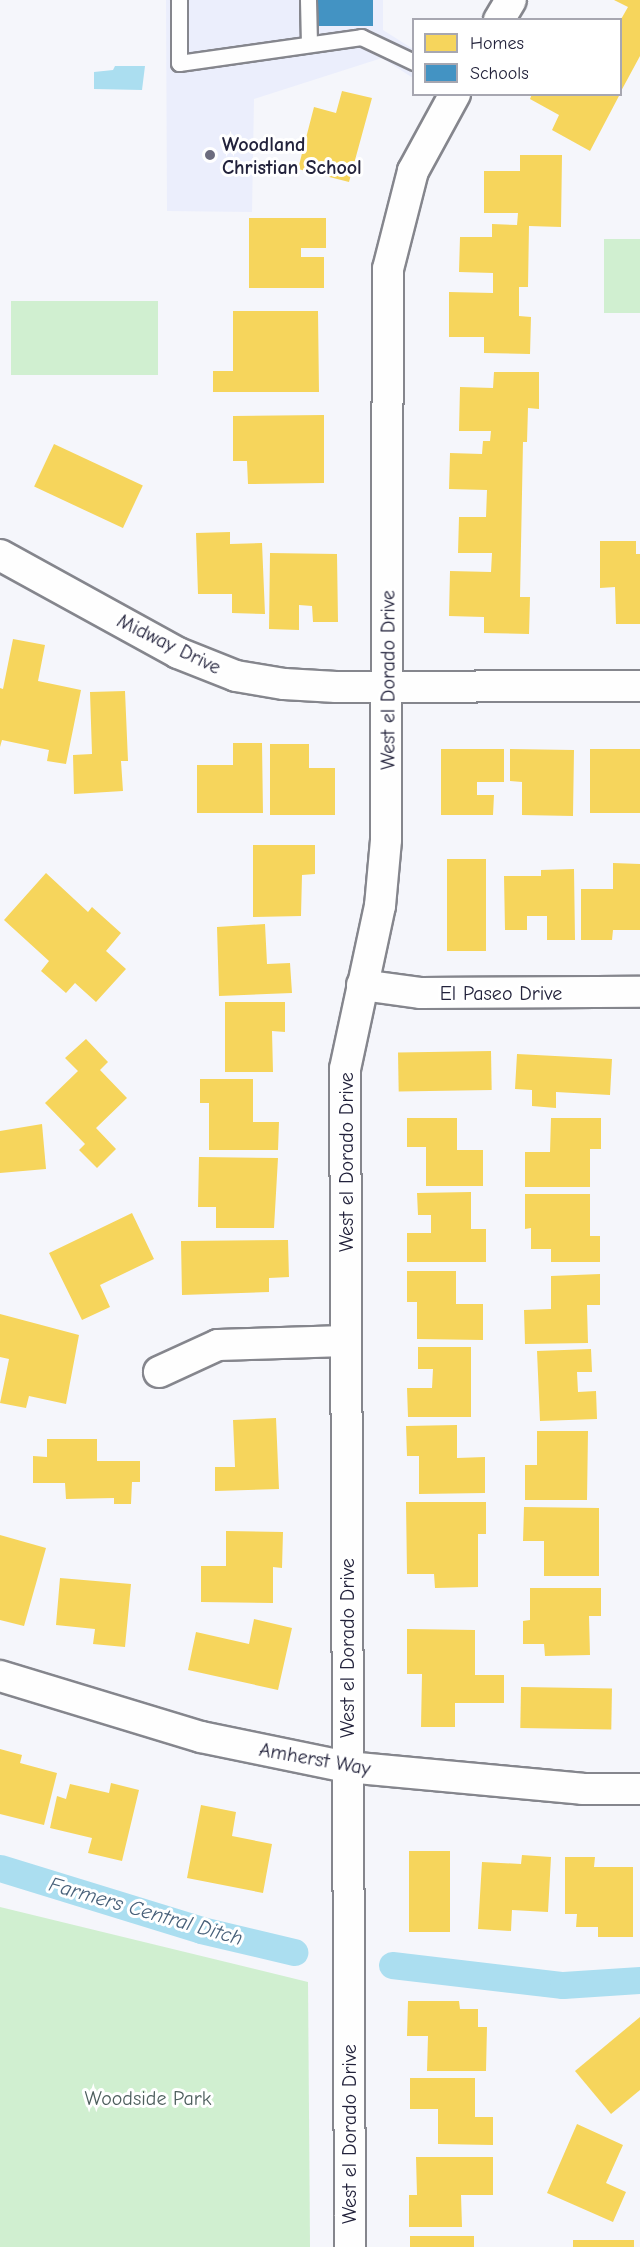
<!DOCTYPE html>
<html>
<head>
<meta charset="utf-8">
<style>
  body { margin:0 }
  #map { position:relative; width:640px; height:2247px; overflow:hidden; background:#f5f6fb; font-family:"Comic Neue",sans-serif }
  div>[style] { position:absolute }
  .built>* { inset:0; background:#ebeefc }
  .green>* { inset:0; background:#d0efd0; transform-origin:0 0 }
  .water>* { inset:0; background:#abdef0 }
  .homes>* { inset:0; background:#f6d55c; transform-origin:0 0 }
  .schools>* { inset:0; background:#4393c3; transform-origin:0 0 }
  .canal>* { height:27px; margin:-13.5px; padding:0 13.5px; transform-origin:13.5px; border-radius:13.5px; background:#abdef0 }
  .roads { filter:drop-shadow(2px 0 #85868d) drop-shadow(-2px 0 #85868d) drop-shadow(0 2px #85868d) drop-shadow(0 -2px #85868d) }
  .service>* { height:15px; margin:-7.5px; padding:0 7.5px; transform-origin:7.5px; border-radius:7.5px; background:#fefefe }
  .minor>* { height:30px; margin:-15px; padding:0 15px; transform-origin:15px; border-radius:15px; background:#fefefe }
  .dots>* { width:16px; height:16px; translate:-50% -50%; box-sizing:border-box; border:3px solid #fff; border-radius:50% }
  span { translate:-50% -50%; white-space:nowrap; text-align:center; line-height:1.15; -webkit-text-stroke:6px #fff; paint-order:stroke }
  .poi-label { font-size:20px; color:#22223b; font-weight:700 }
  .left { translate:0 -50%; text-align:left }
  .street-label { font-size:20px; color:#22223b }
  .park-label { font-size:20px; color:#4d5e5d }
  .water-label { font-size:21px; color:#476079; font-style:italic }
  .legend { position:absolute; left:412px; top:18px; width:210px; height:78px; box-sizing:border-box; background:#fff; border:2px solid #a7a7b1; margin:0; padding:8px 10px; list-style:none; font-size:18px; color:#22223b }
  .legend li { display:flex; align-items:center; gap:12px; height:30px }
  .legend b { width:30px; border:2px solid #a7a7b1 }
</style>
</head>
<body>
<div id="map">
  <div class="built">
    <i style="clip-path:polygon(166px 0,383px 0,383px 30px,413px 49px,413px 78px,382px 58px,254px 99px,252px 212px,167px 211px)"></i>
  </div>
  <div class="green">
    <i style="left:604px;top:239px;width:36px;height:74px"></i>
    <i style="left:11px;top:301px;width:147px;height:74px"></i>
    <i style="clip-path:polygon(0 1907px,308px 1982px,310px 2247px,0 2247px)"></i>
  </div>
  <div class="water">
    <i style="clip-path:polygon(115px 66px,145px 66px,142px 90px,94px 89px,94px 72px,113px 70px)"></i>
  </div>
  <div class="homes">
    <i style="clip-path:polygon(614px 0,640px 0,640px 56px,620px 93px,620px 21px,628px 7px)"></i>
    <i style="clip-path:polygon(342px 91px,372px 98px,349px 182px,298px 169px,314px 107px,336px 113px)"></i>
    <i style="clip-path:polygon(532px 94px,620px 94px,590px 151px,552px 130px,559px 115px,530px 99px)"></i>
    <i style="clip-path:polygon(520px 155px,562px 155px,561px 227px,529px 226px,528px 287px,519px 287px,519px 316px,531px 317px,530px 354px,484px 353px,484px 337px,449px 337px,449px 292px,493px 293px,493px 273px,459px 272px,460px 237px,492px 237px,492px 224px,517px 225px,518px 213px,484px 213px,484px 171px,520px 171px)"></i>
    <i style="clip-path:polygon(249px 218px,326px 218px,326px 248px,301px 248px,301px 257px,324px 257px,324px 288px,249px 288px)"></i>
    <i style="clip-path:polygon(233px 311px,318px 311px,319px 392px,213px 392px,213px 371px,233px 371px)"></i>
    <i style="clip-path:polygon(494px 372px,539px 372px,539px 409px,528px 408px,527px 442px,523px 442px,520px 597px,530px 597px,529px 634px,484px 633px,484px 617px,449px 616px,450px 571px,491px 572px,492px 553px,458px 553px,459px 517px,486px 517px,487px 490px,449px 489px,450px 453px,482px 454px,483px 441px,490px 441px,491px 431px,459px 431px,460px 387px,493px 388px)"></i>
    <i style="clip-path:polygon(324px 415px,324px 483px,248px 484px,247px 461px,233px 461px,233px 416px)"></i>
    <i style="left:54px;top:444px;width:98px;height:47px;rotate:25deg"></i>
    <i style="clip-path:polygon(230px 532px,230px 544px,262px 543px,265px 614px,232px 613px,232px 594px,198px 594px,196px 533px)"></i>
    <i style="clip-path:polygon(600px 541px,636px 541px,636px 554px,640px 554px,640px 624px,616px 624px,615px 587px,600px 588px)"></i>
    <i style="clip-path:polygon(270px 553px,337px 554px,338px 622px,313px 622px,312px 606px,299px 605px,299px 630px,269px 629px)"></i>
    <i style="clip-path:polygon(13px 639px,45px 645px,38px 681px,81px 690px,66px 764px,47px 761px,49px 750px,2px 740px,0 747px,0 688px,3px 689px)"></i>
    <i style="clip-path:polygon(125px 691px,128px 761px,121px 761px,123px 791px,74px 794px,73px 755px,92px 754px,90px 692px)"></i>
    <i style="clip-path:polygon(233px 743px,262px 743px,263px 813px,197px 813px,197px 765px,233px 765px)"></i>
    <i style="clip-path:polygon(270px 744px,309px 744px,309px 768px,335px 768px,335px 815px,270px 815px)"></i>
    <i style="clip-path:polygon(441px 749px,504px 749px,504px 782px,477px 782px,477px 795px,494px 795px,493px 815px,441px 815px)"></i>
    <i style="clip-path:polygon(510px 749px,574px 750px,573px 816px,522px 815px,522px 782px,510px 781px)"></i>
    <i style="left:590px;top:749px;width:50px;height:64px"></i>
    <i style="clip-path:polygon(253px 845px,315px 845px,315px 874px,302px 875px,301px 916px,253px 917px)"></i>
    <i style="left:447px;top:859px;width:39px;height:92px"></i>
    <i style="clip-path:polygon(613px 863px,640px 864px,640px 930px,613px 930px,612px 940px,581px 940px,581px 889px,613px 889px)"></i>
    <i style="clip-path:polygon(574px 869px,575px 940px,547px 940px,547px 916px,527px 916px,527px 930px,505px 930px,504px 876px,541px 876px,541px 870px)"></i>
    <i style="clip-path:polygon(46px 873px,88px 912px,92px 907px,121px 933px,106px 951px,126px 969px,96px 1002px,75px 983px,66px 993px,41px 971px,49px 961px,4px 920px)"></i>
    <i style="clip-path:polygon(265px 924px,267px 964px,290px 963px,292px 993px,219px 996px,217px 927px)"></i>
    <i style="clip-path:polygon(225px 1002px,285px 1002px,285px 1032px,272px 1031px,273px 1072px,225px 1072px)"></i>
    <i style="clip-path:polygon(86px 1039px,108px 1062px,100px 1070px,127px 1098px,96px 1128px,116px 1149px,97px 1168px,79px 1150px,85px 1144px,45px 1103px,78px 1071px,65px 1058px)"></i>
    <i style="left:491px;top:1051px;width:39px;height:93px;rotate:89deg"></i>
    <i style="clip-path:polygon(517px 1054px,612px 1059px,610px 1095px,556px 1092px,556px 1108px,532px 1106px,532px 1090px,515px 1089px)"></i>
    <i style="clip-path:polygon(200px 1079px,253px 1079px,253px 1122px,279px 1122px,278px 1150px,209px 1150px,209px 1103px,200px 1103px)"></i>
    <i style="clip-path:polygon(407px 1118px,457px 1118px,457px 1150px,483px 1150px,483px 1186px,426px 1186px,426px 1147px,407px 1147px)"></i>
    <i style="clip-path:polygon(551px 1118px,601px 1118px,601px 1149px,590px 1149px,590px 1187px,525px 1187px,525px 1152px,550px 1152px)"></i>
    <i style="clip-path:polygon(42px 1124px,46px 1169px,0 1173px,0 1131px)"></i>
    <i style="clip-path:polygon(199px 1157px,278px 1158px,274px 1228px,216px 1228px,216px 1207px,198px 1207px)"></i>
    <i style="clip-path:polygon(471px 1192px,471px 1229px,486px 1229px,486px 1262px,407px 1262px,407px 1233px,431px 1233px,431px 1215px,418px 1215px,417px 1193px)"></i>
    <i style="clip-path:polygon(525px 1194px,590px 1194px,590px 1236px,600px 1236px,600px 1262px,551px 1262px,551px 1249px,531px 1249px,531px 1228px,525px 1229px)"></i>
    <i style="clip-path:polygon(132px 1213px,154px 1259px,100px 1285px,110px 1307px,82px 1320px,49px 1253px)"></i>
    <i style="clip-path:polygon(288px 1240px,289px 1277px,269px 1278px,269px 1292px,182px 1295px,181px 1241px)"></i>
    <i style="clip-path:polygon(407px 1271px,456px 1271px,456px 1304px,483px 1304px,483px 1340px,417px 1339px,417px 1302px,407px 1302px)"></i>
    <i style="clip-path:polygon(600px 1274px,600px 1305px,587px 1305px,588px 1343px,525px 1344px,524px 1310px,551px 1309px,551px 1276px)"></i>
    <i style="clip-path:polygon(0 1314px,79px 1335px,66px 1404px,29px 1396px,26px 1408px,0 1403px,9px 1359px,0 1357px)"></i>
    <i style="clip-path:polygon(418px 1347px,471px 1347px,471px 1417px,408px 1417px,407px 1388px,432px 1388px,433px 1369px,418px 1369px)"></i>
    <i style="clip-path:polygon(591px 1349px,592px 1372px,577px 1372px,578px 1392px,596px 1391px,597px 1419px,540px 1421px,537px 1351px)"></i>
    <i style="clip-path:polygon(276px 1418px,279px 1489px,215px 1491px,215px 1467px,235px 1467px,233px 1420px)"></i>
    <i style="clip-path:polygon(457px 1425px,457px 1458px,485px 1457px,485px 1493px,419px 1494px,419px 1456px,407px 1456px,406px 1426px)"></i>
    <i style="clip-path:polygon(537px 1431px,588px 1431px,587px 1500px,525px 1500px,525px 1465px,537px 1465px)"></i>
    <i style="clip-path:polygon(47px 1439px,97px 1439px,97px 1461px,140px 1461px,140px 1482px,132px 1482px,131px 1504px,114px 1504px,114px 1498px,66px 1499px,65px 1483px,33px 1483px,33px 1456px,47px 1457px)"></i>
    <i style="clip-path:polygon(406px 1502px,486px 1502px,486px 1534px,478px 1534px,478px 1587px,435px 1588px,434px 1574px,407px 1574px)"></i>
    <i style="clip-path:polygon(524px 1507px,599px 1508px,599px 1576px,544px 1576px,544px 1541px,523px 1541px)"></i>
    <i style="clip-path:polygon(226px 1531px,283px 1532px,282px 1568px,273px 1567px,273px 1603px,201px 1602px,201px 1566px,226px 1566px)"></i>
    <i style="clip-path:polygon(0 1535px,46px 1548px,24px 1626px,0 1620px)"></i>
    <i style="clip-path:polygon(60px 1578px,131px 1584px,125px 1647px,93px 1644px,95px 1629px,56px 1625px)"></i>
    <i style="clip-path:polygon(530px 1588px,601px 1588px,601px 1616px,589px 1616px,590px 1655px,545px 1656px,544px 1644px,523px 1644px,523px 1621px,530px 1620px)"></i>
    <i style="clip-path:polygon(254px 1619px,292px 1628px,278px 1690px,188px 1670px,196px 1632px,249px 1644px)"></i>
    <i style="clip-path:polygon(407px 1629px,475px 1630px,475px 1675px,504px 1675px,504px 1703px,455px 1703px,455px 1727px,421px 1727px,422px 1674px,407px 1674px)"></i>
    <i style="left:521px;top:1687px;width:91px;height:41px;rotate:1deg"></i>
    <i style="clip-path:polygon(0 1749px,22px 1755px,20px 1763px,57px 1773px,44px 1825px,0 1814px)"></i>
    <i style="clip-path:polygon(111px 1783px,139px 1790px,122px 1861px,88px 1853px,92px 1838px,50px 1828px,57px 1796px,66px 1799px,70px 1784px,109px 1793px)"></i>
    <i style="clip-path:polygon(201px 1805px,236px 1812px,232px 1836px,272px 1844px,263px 1893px,187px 1878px)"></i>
    <i style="left:409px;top:1851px;width:41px;height:81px"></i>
    <i style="clip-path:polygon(522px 1855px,551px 1857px,548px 1912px,512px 1910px,511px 1931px,478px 1929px,482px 1862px,521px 1864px)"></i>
    <i style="clip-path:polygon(565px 1857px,595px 1857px,594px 1867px,633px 1867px,633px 1937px,598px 1937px,598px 1927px,576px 1927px,577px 1914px,565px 1914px)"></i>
    <i style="clip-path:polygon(408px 2001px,459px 2001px,460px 2009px,478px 2009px,478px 2027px,487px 2027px,486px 2071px,427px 2071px,428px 2036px,407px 2036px)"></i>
    <i style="clip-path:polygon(640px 2017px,640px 2090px,611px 2114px,575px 2071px)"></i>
    <i style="clip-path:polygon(410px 2078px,475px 2078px,475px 2117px,493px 2117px,493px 2145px,438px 2144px,438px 2109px,410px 2109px)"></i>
    <i style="clip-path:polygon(577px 2124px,623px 2145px,606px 2183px,626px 2192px,613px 2222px,547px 2193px)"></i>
    <i style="clip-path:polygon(416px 2157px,493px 2157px,493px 2195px,461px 2195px,462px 2227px,409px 2227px,409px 2195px,417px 2195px)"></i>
    <i style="left:410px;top:2236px;width:64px;height:11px"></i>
    <i style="left:573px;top:2240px;width:61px;height:7px"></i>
  </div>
  <div class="schools">
    <i style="left:317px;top:0;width:56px;height:26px"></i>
  </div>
  <div class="canal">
    <i style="left:0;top:1868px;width:210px;rotate:17.1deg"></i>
    <i style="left:201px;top:1930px;width:96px;rotate:13.3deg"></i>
    <i style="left:392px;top:1965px;width:172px;rotate:6.7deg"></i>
    <i style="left:563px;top:1985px;width:77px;rotate:-3.7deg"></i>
  </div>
  <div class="roads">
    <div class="service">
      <i style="left:179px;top:0;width:63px;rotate:90deg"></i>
      <i style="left:179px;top:63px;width:184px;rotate:-8.1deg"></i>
      <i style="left:361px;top:37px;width:59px;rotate:25.3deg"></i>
      <i style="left:308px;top:0;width:44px;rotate:88.7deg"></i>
    </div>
    <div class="minor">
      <i style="left:499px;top:20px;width:23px;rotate:-59deg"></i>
      <i style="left:0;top:555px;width:203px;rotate:28.8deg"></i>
      <i style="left:178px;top:653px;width:62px;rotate:21.6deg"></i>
      <i style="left:236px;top:676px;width:49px;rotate:9.5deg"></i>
      <i style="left:284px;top:684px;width:52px;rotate:3.3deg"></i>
      <i style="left:336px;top:687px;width:304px;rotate:-0.2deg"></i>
      <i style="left:362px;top:985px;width:60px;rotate:7.7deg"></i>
      <i style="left:421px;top:993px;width:219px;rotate:-0.3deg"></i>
      <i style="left:159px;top:1372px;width:65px;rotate:-24.6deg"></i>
      <i style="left:218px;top:1345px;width:127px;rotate:-1.8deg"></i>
      <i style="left:0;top:1676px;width:210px;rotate:16.9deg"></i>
      <i style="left:201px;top:1737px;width:149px;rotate:11.6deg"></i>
      <i style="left:347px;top:1767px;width:236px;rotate:5.3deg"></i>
      <i style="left:582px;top:1789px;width:58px"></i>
      <i style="left:350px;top:2247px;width:1178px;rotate:-90.24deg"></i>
      <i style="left:345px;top:1069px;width:167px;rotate:-77.9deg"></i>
      <i style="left:380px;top:906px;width:66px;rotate:-84.8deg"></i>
      <i style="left:386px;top:840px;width:571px;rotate:-89.8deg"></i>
      <i style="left:388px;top:269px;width:101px;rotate:-75.7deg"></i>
      <i style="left:413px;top:171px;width:88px;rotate:-61.4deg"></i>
    </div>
  </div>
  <div class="dots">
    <i style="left:210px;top:155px;background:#6c6c7e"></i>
  </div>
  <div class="poi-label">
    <span class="left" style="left:222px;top:156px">Woodland<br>Christian School</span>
  </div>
  <div class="street-label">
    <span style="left:169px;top:644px;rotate:26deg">Midway Drive</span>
    <span style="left:388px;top:680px;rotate:-90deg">West el Dorado Drive</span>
    <span style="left:501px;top:993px">El Paseo Drive</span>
    <span style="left:346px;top:1162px;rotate:-90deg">West el Dorado Drive</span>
    <span style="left:347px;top:1648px;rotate:-90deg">West el Dorado Drive</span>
    <span style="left:315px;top:1759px;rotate:10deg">Amherst Way</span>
    <span style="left:349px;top:2134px;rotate:-90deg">West el Dorado Drive</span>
  </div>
  <div class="park-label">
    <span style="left:148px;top:2098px">Woodside Park</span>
  </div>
  <div class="water-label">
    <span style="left:146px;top:1911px;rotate:16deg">Farmers Central Ditch</span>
  </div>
  <ul class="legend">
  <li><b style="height:16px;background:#f6d55c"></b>Homes</li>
  <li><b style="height:16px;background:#4393c3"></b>Schools</li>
  </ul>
</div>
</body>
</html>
